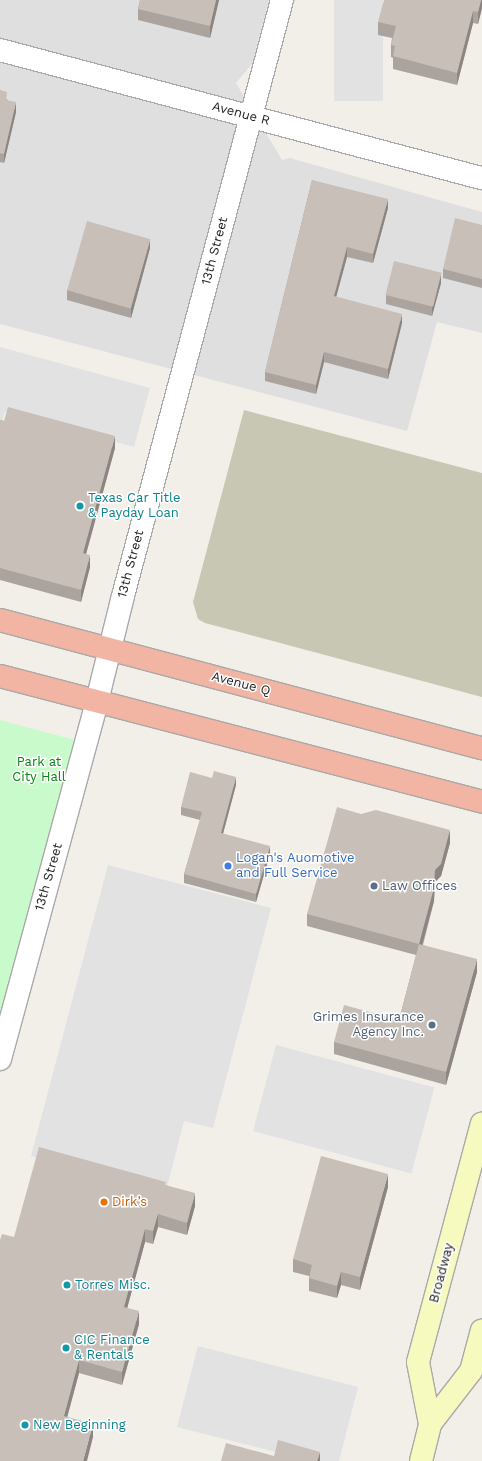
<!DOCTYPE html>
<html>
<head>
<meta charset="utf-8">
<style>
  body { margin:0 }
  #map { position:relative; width:482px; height:1461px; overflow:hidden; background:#f2efe9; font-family:"Work Sans",sans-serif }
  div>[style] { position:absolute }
  .residential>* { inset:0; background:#e0dfdf }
  .construction>* { inset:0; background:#c7c7b4 }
  .park>* { inset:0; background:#c8facc }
  .parking>* { inset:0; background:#e2e2e2; transform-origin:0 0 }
  .roads { filter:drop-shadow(1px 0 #a9a9a9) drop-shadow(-1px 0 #a9a9a9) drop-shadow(0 1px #a9a9a9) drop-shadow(0 -1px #a9a9a9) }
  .minor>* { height:22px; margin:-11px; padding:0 11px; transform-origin:11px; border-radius:11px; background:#fff }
  .secondary>* { height:22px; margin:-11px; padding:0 11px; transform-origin:11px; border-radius:11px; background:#f7fabf }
  .trunk>* { height:22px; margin:-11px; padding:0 11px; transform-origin:11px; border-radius:11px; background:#f2b4a3 }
  .wall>* { inset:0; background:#aba49e }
  .shaded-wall>* { inset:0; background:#8b8681 }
  .building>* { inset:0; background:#c7bfb8; transform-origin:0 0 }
  .dots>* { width:11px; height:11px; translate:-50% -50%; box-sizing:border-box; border:2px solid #fff; border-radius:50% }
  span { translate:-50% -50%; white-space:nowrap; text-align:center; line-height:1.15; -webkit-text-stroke:3px #fff; paint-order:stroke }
  .street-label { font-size:13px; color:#222 }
  .culture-label { font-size:13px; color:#0d838f }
  .left { translate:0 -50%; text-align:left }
  .park-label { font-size:13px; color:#0c8416 }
  .shop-label { font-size:13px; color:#366cbe }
  .service-label { font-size:13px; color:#4e5e75 }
  .right { translate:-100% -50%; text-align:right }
  .food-label { font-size:13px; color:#c56008 }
</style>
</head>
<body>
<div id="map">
  <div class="residential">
    <i style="clip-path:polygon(0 0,269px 0,252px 64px,236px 83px,282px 160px,290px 158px,304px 162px,482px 212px,482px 333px,437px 322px,407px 431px,0 324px)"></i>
  </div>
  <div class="construction">
    <i style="clip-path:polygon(244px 410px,482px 473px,482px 697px,205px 623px,198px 619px,193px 602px)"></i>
  </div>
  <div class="park">
    <i style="clip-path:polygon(0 720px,86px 743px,0 1032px)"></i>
  </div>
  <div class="parking">
    <i style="left:334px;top:0;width:49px;height:101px"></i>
    <i style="clip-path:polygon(0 347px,150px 388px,134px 447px,5px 412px,0 429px)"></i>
    <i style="clip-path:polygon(108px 865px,271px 908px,213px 1128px,184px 1121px,166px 1191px,31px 1156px)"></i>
    <i style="left:276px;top:1045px;width:164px;height:89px;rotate:15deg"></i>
    <i style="clip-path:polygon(198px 1346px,358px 1387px,339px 1461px,312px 1461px,177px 1427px)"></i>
  </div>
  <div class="roads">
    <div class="minor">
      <i style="left:0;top:50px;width:499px;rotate:14.9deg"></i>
      <i style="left:0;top:1059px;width:371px;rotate:-74.8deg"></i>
      <i style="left:97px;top:701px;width:108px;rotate:-76.1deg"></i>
      <i style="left:123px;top:596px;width:617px;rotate:-75.06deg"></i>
    </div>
    <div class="secondary">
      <i style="left:430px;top:1424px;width:63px;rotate:-101deg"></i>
      <i style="left:418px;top:1362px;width:247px;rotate:-75deg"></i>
      <i style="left:421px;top:1461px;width:38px;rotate:-76deg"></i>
      <i style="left:430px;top:1424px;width:67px;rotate:-52.3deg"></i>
      <i style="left:471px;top:1371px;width:42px;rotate:-75deg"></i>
    </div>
    <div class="trunk">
      <i style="left:0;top:620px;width:499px;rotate:14.9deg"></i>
      <i style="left:0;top:676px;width:498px;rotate:14.6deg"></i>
    </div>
  </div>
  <div class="wall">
    <i style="clip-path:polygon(140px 0,219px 0,210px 38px,138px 20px,138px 9px)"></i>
    <i style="clip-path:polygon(482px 0,482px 8px,478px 24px,473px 23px,457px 85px,393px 69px,393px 58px,391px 57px,391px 45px,392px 38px,378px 35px,378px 22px)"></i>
    <i style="clip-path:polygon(0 90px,16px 112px,4px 163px,0 162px)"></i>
    <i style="clip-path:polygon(312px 180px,388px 208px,373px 263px,347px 257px,336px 297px,402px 323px,388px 379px,324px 362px,316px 394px,265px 381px,265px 372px)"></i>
    <i style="clip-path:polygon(482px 225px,482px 288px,443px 278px,443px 269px)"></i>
    <i style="clip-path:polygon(150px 248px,131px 318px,67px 300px,67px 290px)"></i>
    <i style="clip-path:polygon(441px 283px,432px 316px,386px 304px,386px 295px)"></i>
    <i style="clip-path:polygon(0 420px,115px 448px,86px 554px,90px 567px,81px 602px,0 580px)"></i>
    <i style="clip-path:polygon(236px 785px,223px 834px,270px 854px,256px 902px,184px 883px,184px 874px,200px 820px,181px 815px,181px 807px)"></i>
    <i style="clip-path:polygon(450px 843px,441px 876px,435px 882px,434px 901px,423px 945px,477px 972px,446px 1085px,334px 1054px,334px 1042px,399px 1020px,416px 955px,307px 926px,307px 914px)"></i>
    <i style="clip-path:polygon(166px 1185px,195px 1206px,187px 1235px,158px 1227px,153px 1244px,145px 1242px,127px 1308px,139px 1324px,122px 1385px,79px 1373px,67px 1417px,93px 1437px,0 1461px,14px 1237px)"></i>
    <i style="clip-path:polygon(388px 1187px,360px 1290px,341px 1285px,337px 1298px,309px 1291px,309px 1276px,293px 1272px,293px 1259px)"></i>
  </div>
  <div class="shaded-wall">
    <i style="clip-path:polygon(216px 0,219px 0,210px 38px,210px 26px)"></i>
    <i style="clip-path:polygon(481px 0,482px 0,482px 8px,478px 24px,478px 12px)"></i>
    <i style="clip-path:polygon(473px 11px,473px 23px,457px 85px,457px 73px)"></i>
    <i style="clip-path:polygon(16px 102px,16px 112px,4px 163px,4px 154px)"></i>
    <i style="clip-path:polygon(388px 199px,388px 208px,373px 263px,373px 254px)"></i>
    <i style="clip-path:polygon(150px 239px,150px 248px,131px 318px,131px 308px)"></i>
    <i style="clip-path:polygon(347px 247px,347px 257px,334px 305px,334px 296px)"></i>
    <i style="clip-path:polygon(441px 273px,441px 283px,432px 316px,432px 307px)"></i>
    <i style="clip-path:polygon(402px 314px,402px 323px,388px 379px,388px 369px)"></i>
    <i style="clip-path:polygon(324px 352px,324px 362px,316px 394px,316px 385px)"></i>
    <i style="clip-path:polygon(115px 436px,115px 448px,83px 565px,83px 553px)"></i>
    <i style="clip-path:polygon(90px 555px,90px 567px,81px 602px,81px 590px)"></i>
    <i style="clip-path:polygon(236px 777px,236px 785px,221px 841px,221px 833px)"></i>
    <i style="clip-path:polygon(450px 830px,450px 843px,441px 876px,435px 882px,434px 901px,419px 956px,419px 944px,435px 870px)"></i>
    <i style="clip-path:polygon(270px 846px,270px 854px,256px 902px,256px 894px)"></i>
    <i style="clip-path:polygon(477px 959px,477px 972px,446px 1085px,446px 1072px)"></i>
    <i style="clip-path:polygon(388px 1174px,388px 1187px,360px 1290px,360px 1277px)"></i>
    <i style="clip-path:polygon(195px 1193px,195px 1206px,187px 1235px,187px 1223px)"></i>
    <i style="clip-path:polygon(158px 1214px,158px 1227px,153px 1244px,153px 1231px)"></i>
    <i style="clip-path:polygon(145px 1229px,145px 1242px,124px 1320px,124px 1307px)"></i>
    <i style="clip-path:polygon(341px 1272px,341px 1285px,337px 1298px,337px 1286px)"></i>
    <i style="clip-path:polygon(139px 1311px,139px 1324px,122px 1385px,122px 1372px)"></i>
    <i style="clip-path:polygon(79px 1360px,79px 1373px,64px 1429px,64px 1416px)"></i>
    <i style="clip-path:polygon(93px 1424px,93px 1437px,87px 1461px,83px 1461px)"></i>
    <i style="clip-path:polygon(320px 1452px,320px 1461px,317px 1461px)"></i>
  </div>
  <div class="building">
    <i style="clip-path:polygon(140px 0,216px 0,210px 26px,138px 9px)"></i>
    <i style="clip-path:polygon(384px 0,481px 0,478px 12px,473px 11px,457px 73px,393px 56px,395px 46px,391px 45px,396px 26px,378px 22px)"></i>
    <i style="clip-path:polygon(0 90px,7px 92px,6px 100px,16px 102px,4px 154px,0 153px)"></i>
    <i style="clip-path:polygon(312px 180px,388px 199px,373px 254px,347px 247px,334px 296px,402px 314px,388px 369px,324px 352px,316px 385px,265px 372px)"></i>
    <i style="clip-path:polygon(455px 218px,482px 225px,482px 279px,443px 269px)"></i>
    <i style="left:87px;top:221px;width:66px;height:72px;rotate:16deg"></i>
    <i style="left:394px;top:261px;width:49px;height:35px;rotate:14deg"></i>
    <i style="clip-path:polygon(8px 407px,115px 436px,83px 553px,90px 555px,81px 590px,0 568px,0 420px,4px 421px)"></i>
    <i style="clip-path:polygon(214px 771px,236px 777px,221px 833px,270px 846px,256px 894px,184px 874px,202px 812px,181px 807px,190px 772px,212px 778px)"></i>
    <i style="clip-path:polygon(337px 807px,361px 814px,376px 810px,450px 830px,441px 864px,435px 870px,434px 888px,419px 944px,307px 914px)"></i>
    <i style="clip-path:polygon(419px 944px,477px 959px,446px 1072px,334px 1042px,344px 1005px,399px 1020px)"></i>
    <i style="clip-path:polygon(39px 1147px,166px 1182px,165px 1185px,195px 1193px,187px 1223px,158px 1214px,153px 1231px,145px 1229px,124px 1307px,139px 1311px,122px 1372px,79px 1360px,64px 1416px,93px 1424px,83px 1461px,0 1461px,0 1240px,2px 1234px,14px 1237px)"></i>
    <i style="clip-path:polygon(321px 1156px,388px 1174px,360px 1277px,341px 1272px,337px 1286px,309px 1278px,312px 1265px,293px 1259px)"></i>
    <i style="clip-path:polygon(278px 1440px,320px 1452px,317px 1461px,221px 1461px,226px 1443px,274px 1456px)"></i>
  </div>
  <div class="dots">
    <i style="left:80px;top:506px;background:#0f9aa8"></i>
    <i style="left:228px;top:866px;background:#3f7fe0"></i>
    <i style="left:374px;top:886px;background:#5c6f8a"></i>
    <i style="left:432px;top:1025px;background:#5c6f8a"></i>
    <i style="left:104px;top:1202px;background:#e8710a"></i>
    <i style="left:67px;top:1285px;background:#0f9aa8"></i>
    <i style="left:66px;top:1348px;background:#0f9aa8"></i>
    <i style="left:25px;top:1425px;background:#0f9aa8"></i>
  </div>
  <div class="street-label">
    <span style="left:241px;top:114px;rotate:15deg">Avenue R</span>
    <span style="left:215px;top:251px;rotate:-75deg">13th Street</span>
    <span style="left:131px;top:564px;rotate:-75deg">13th Street</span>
    <span style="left:241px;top:684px;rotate:15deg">Avenue Q</span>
    <span style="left:49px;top:877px;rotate:-74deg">13th Street</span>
    <span style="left:442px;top:1273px;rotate:-75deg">Broadway</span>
  </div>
  <div class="culture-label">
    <span class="left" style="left:88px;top:506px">Texas Car Title<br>&amp; Payday Loan</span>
    <span class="left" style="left:75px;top:1285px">Torres Misc.</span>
    <span class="left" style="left:74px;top:1348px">CIC Finance<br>&amp; Rentals</span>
    <span class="left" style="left:33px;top:1425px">New Beginning</span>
  </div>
  <div class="park-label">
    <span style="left:39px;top:770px">Park at<br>City Hall</span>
  </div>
  <div class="shop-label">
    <span class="left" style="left:236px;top:866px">Logan's Auomotive<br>and Full Service</span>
  </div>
  <div class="service-label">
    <span class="left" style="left:382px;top:886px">Law Offices</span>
    <span class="right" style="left:424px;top:1025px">Grimes Insurance<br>Agency Inc.</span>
  </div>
  <div class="food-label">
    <span class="left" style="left:112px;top:1202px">Dirk’s</span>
  </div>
</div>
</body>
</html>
